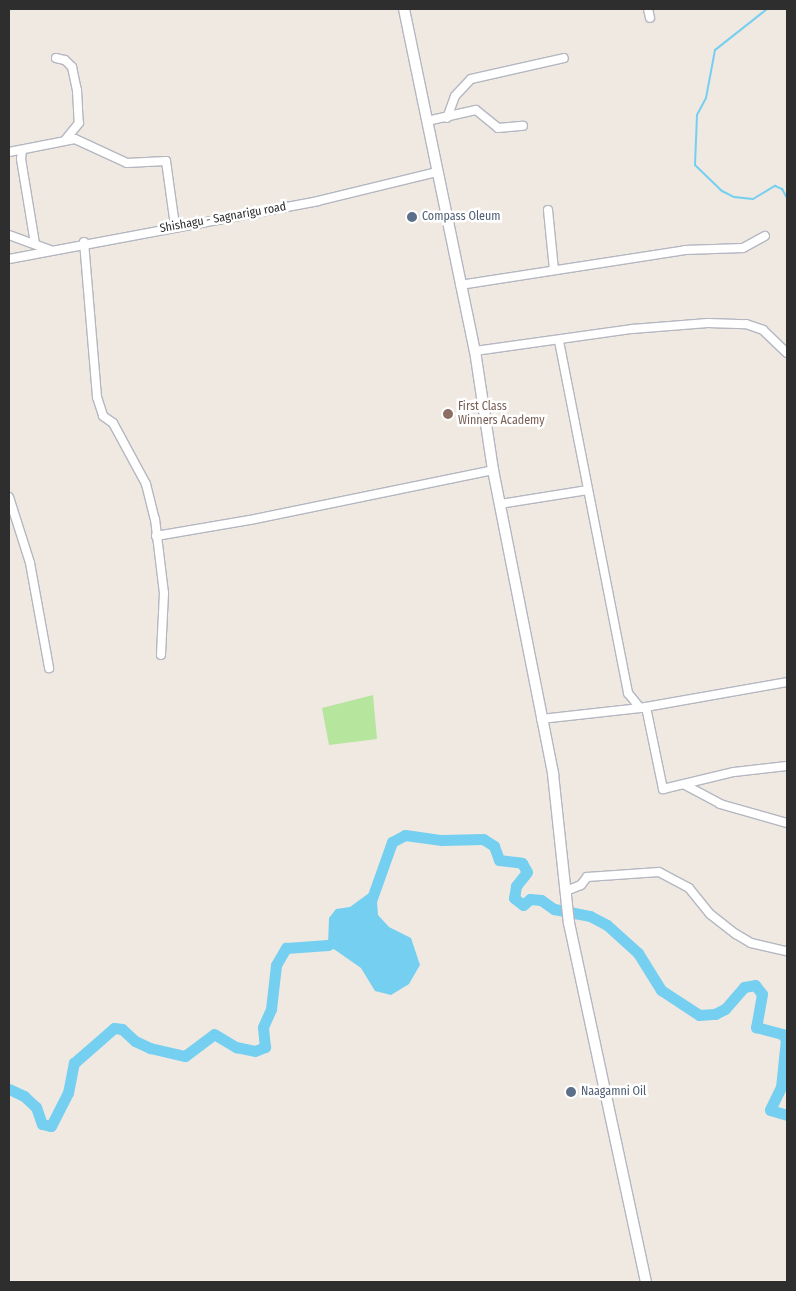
<!DOCTYPE html>
<html>
<head>
<meta charset="utf-8">
<style>
  body { margin:0 }
  #map { position:relative; width:796px; height:1291px; overflow:hidden; background:#efe9e1; font-family:"Fira Sans Condensed",sans-serif }
  div>[style] { position:absolute }
  .green>* { inset:0; background:#b6e59e }
  .water>* { inset:0; background:#75cff0 }
  .stream>* { height:2px; margin:-1px; padding:0 1px; transform-origin:1px; border-radius:1px; background:#75cff0 }
  .river>* { height:11px; margin:-5.5px; padding:0 5.5px; transform-origin:5.5px; border-radius:5.5px; background:#75cff0 }
  .roads { filter:drop-shadow(1px 0 #b4b7c1) drop-shadow(-1px 0 #b4b7c1) drop-shadow(0 1px #b4b7c1) drop-shadow(0 -1px #b4b7c1) }
  .minor>* { height:8px; margin:-4px; padding:0 4px; transform-origin:4px; border-radius:4px; background:#fff }
  .secondary>* { height:10px; margin:-5px; padding:0 5px; transform-origin:5px; border-radius:5px; background:#fff }
  .dots>* { width:14px; height:14px; translate:-50% -50%; box-sizing:border-box; border:2px solid #fff; border-radius:50% }
  span { translate:-50% -50%; white-space:nowrap; text-align:center; line-height:1.15; -webkit-text-stroke:5px #fff; paint-order:stroke }
  .service-label { font-size:12px; color:#4e5e75 }
  .left { translate:0 -50%; text-align:left }
  .street-label { font-size:12px; color:#2e2e2e }
  .education-label { font-size:12px; color:#785e54 }
  .frame { position:absolute; inset:0; border:10px solid #2e2e2e; pointer-events:none }
</style>
</head>
<body>
<div id="map">
  <div class="green">
    <i style="clip-path:polygon(373px 695px,377px 739px,329px 745px,322px 708px)"></i>
  </div>
  <div class="water">
    <i style="clip-path:polygon(376px 888px,378px 915px,389px 927px,411px 938px,420px 965px,409px 984px,391px 995px,375px 991px,361px 968px,328px 945px,329px 918px,336px 909px,350px 907px)"></i>
  </div>
  <div class="stream">
    <i style="left:767px;top:9px;width:66px;rotate:141.7deg"></i>
    <i style="left:715px;top:50px;width:49px;rotate:100.6deg"></i>
    <i style="left:706px;top:98px;width:19px;rotate:118deg"></i>
    <i style="left:697px;top:115px;width:50px;rotate:92.3deg"></i>
    <i style="left:695px;top:165px;width:37px;rotate:44deg"></i>
    <i style="left:722px;top:191px;width:13px;rotate:27deg"></i>
    <i style="left:734px;top:197px;width:19px;rotate:6deg"></i>
    <i style="left:753px;top:199px;width:26px;rotate:-31deg"></i>
    <i style="left:775px;top:186px;width:8px;rotate:23deg"></i>
    <i style="left:782px;top:189px;width:10px;rotate:61deg"></i>
  </div>
  <div class="river">
    <i style="left:371px;top:901px;width:63px;rotate:-70.4deg"></i>
    <i style="left:392px;top:842px;width:15px;rotate:-28deg"></i>
    <i style="left:405px;top:835px;width:37px;rotate:8deg"></i>
    <i style="left:442px;top:840px;width:41px;rotate:-1.4deg"></i>
    <i style="left:483px;top:839px;width:13px;rotate:32deg"></i>
    <i style="left:494px;top:846px;width:15px;rotate:70deg"></i>
    <i style="left:499px;top:860px;width:23px;rotate:7deg"></i>
    <i style="left:522px;top:863px;width:10px;rotate:61deg"></i>
    <i style="left:527px;top:872px;width:18px;rotate:128deg"></i>
    <i style="left:516px;top:886px;width:12px;rotate:99deg"></i>
    <i style="left:514px;top:898px;width:11px;rotate:38deg"></i>
    <i style="left:523px;top:905px;width:9px;rotate:-41deg"></i>
    <i style="left:530px;top:899px;width:11px;rotate:5deg"></i>
    <i style="left:541px;top:900px;width:16px;rotate:35deg"></i>
    <i style="left:554px;top:909px;width:37px;rotate:11deg"></i>
    <i style="left:590px;top:916px;width:19px;rotate:28deg"></i>
    <i style="left:607px;top:925px;width:42px;rotate:42.1deg"></i>
    <i style="left:638px;top:953px;width:44px;rotate:58.1deg"></i>
    <i style="left:661px;top:990px;width:45px;rotate:33.3deg"></i>
    <i style="left:699px;top:1015px;width:16px;rotate:-4deg"></i>
    <i style="left:715px;top:1014px;width:11px;rotate:-27deg"></i>
    <i style="left:725px;top:1009px;width:29px;rotate:-49deg"></i>
    <i style="left:744px;top:987px;width:11px;rotate:-10deg"></i>
    <i style="left:755px;top:985px;width:11px;rotate:52deg"></i>
    <i style="left:762px;top:994px;width:34px;rotate:100deg"></i>
    <i style="left:756px;top:1027px;width:27px;rotate:15deg"></i>
    <i style="left:782px;top:1034px;width:6px;rotate:51deg"></i>
    <i style="left:786px;top:1039px;width:48px;rotate:95.9deg"></i>
    <i style="left:781px;top:1087px;width:25px;rotate:116deg"></i>
    <i style="left:770px;top:1110px;width:18px;rotate:16deg"></i>
    <i style="left:9px;top:1089px;width:17px;rotate:25deg"></i>
    <i style="left:24px;top:1096px;width:16px;rotate:43deg"></i>
    <i style="left:36px;top:1107px;width:18px;rotate:71deg"></i>
    <i style="left:42px;top:1124px;width:9px;rotate:13deg"></i>
    <i style="left:51px;top:1126px;width:37px;rotate:-63deg"></i>
    <i style="left:68px;top:1093px;width:31px;rotate:-79deg"></i>
    <i style="left:74px;top:1063px;width:53px;rotate:-41.2deg"></i>
    <i style="left:114px;top:1028px;width:8px;rotate:7deg"></i>
    <i style="left:122px;top:1029px;width:18px;rotate:43deg"></i>
    <i style="left:135px;top:1041px;width:17px;rotate:25deg"></i>
    <i style="left:150px;top:1048px;width:36px;rotate:13deg"></i>
    <i style="left:185px;top:1056px;width:36px;rotate:-37deg"></i>
    <i style="left:214px;top:1034px;width:26px;rotate:31deg"></i>
    <i style="left:236px;top:1047px;width:19px;rotate:12deg"></i>
    <i style="left:255px;top:1051px;width:11px;rotate:-22deg"></i>
    <i style="left:265px;top:1047px;width:20px;rotate:-96deg"></i>
    <i style="left:263px;top:1027px;width:20px;rotate:-66deg"></i>
    <i style="left:271px;top:1009px;width:44px;rotate:-83.5deg"></i>
    <i style="left:276px;top:965px;width:20px;rotate:-60deg"></i>
    <i style="left:286px;top:948px;width:42px;rotate:-4.1deg"></i>
    <i style="left:328px;top:945px;width:15px;rotate:-28deg"></i>
  </div>
  <div class="roads">
    <div class="minor">
      <i style="left:648px;top:9px;width:9px;rotate:77deg"></i>
      <i style="left:56px;top:58px;width:9px;rotate:13deg"></i>
      <i style="left:65px;top:60px;width:10px;rotate:45deg"></i>
      <i style="left:72px;top:67px;width:24px;rotate:78deg"></i>
      <i style="left:77px;top:90px;width:33px;rotate:87deg"></i>
      <i style="left:79px;top:123px;width:22px;rotate:129deg"></i>
      <i style="left:447px;top:118px;width:23px;rotate:-70deg"></i>
      <i style="left:455px;top:96px;width:23px;rotate:-47deg"></i>
      <i style="left:471px;top:79px;width:95px;rotate:-12.7deg"></i>
      <i style="left:427px;top:121px;width:50px;rotate:-12.7deg"></i>
      <i style="left:476px;top:110px;width:28px;rotate:39deg"></i>
      <i style="left:498px;top:128px;width:25px;rotate:-5deg"></i>
      <i style="left:22px;top:150px;width:9px;rotate:96deg"></i>
      <i style="left:21px;top:159px;width:86px;rotate:80.6deg"></i>
      <i style="left:9px;top:152px;width:67px;rotate:-11.1deg"></i>
      <i style="left:75px;top:139px;width:57px;rotate:24.8deg"></i>
      <i style="left:127px;top:163px;width:39px;rotate:-3deg"></i>
      <i style="left:166px;top:161px;width:66px;rotate:82.1deg"></i>
      <i style="left:548px;top:210px;width:60px;rotate:84.3deg"></i>
      <i style="left:9px;top:235px;width:44px;rotate:20.1deg"></i>
      <i style="left:84px;top:242px;width:156px;rotate:85.2deg"></i>
      <i style="left:97px;top:397px;width:20px;rotate:72deg"></i>
      <i style="left:103px;top:416px;width:12px;rotate:35deg"></i>
      <i style="left:113px;top:423px;width:69px;rotate:61.6deg"></i>
      <i style="left:146px;top:484px;width:36px;rotate:76deg"></i>
      <i style="left:155px;top:519px;width:75px;rotate:83.1deg"></i>
      <i style="left:164px;top:593px;width:62px;rotate:92.8deg"></i>
      <i style="left:9px;top:259px;width:314px;rotate:-10.6deg"></i>
      <i style="left:318px;top:201px;width:122px;rotate:-13.7deg"></i>
      <i style="left:460px;top:285px;width:228px;rotate:-8.8deg"></i>
      <i style="left:685px;top:250px;width:58px;rotate:-2deg"></i>
      <i style="left:743px;top:248px;width:25px;rotate:-29deg"></i>
      <i style="left:559px;top:341px;width:359px;rotate:78.9deg"></i>
      <i style="left:628px;top:693px;width:19px;rotate:51deg"></i>
      <i style="left:475px;top:351px;width:159px;rotate:-8deg"></i>
      <i style="left:632px;top:329px;width:76px;rotate:-4.5deg"></i>
      <i style="left:708px;top:323px;width:38px;rotate:2deg"></i>
      <i style="left:746px;top:324px;width:18px;rotate:19deg"></i>
      <i style="left:763px;top:330px;width:33px;rotate:44deg"></i>
      <i style="left:9px;top:497px;width:69px;rotate:72.3deg"></i>
      <i style="left:30px;top:563px;width:107px;rotate:79.7deg"></i>
      <i style="left:500px;top:504px;width:88px;rotate:-9.1deg"></i>
      <i style="left:156px;top:536px;width:95px;rotate:-9.7deg"></i>
      <i style="left:250px;top:520px;width:248px;rotate:-11.6deg"></i>
      <i style="left:646px;top:707px;width:84px;rotate:78.3deg"></i>
      <i style="left:663px;top:789px;width:73px;rotate:-13.5deg"></i>
      <i style="left:734px;top:772px;width:53px;rotate:-6.5deg"></i>
      <i style="left:541px;top:719px;width:100px;rotate:-6.3deg"></i>
      <i style="left:640px;top:708px;width:149px;rotate:-10deg"></i>
      <i style="left:685px;top:785px;width:40px;rotate:28deg"></i>
      <i style="left:720px;top:804px;width:70px;rotate:15.8deg"></i>
      <i style="left:566px;top:891px;width:16px;rotate:-22deg"></i>
      <i style="left:581px;top:885px;width:10px;rotate:-53deg"></i>
      <i style="left:587px;top:877px;width:72px;rotate:-4deg"></i>
      <i style="left:659px;top:872px;width:34px;rotate:28deg"></i>
      <i style="left:689px;top:888px;width:33px;rotate:51deg"></i>
      <i style="left:710px;top:914px;width:33px;rotate:38deg"></i>
      <i style="left:736px;top:934px;width:17px;rotate:31deg"></i>
      <i style="left:751px;top:943px;width:37px;rotate:13deg"></i>
    </div>
    <div class="secondary">
      <i style="left:404px;top:9px;width:349px;rotate:78.3deg"></i>
      <i style="left:475px;top:351px;width:120px;rotate:81.4deg"></i>
      <i style="left:493px;top:470px;width:310px;rotate:78.8deg"></i>
      <i style="left:553px;top:774px;width:150px;rotate:83.9deg"></i>
      <i style="left:569px;top:923px;width:367px;rotate:77.9deg"></i>
    </div>
  </div>
  <div class="dots">
    <i style="left:412px;top:217px;background:#5c6f8a"></i>
    <i style="left:448px;top:414px;background:#8d6e63"></i>
    <i style="left:571px;top:1092px;background:#5c6f8a"></i>
  </div>
  <div class="service-label">
    <span class="left" style="left:422px;top:217px">Compass Oleum</span>
    <span class="left" style="left:581px;top:1092px">Naagamni Oil</span>
  </div>
  <div class="street-label">
    <span style="left:223px;top:218px;rotate:-10deg">Shishagu - Sagnarigu road</span>
  </div>
  <div class="education-label">
    <span class="left" style="left:458px;top:414px">First Class<br>Winners Academy</span>
  </div>
  <div class="frame"></div>
</div>
</body>
</html>
